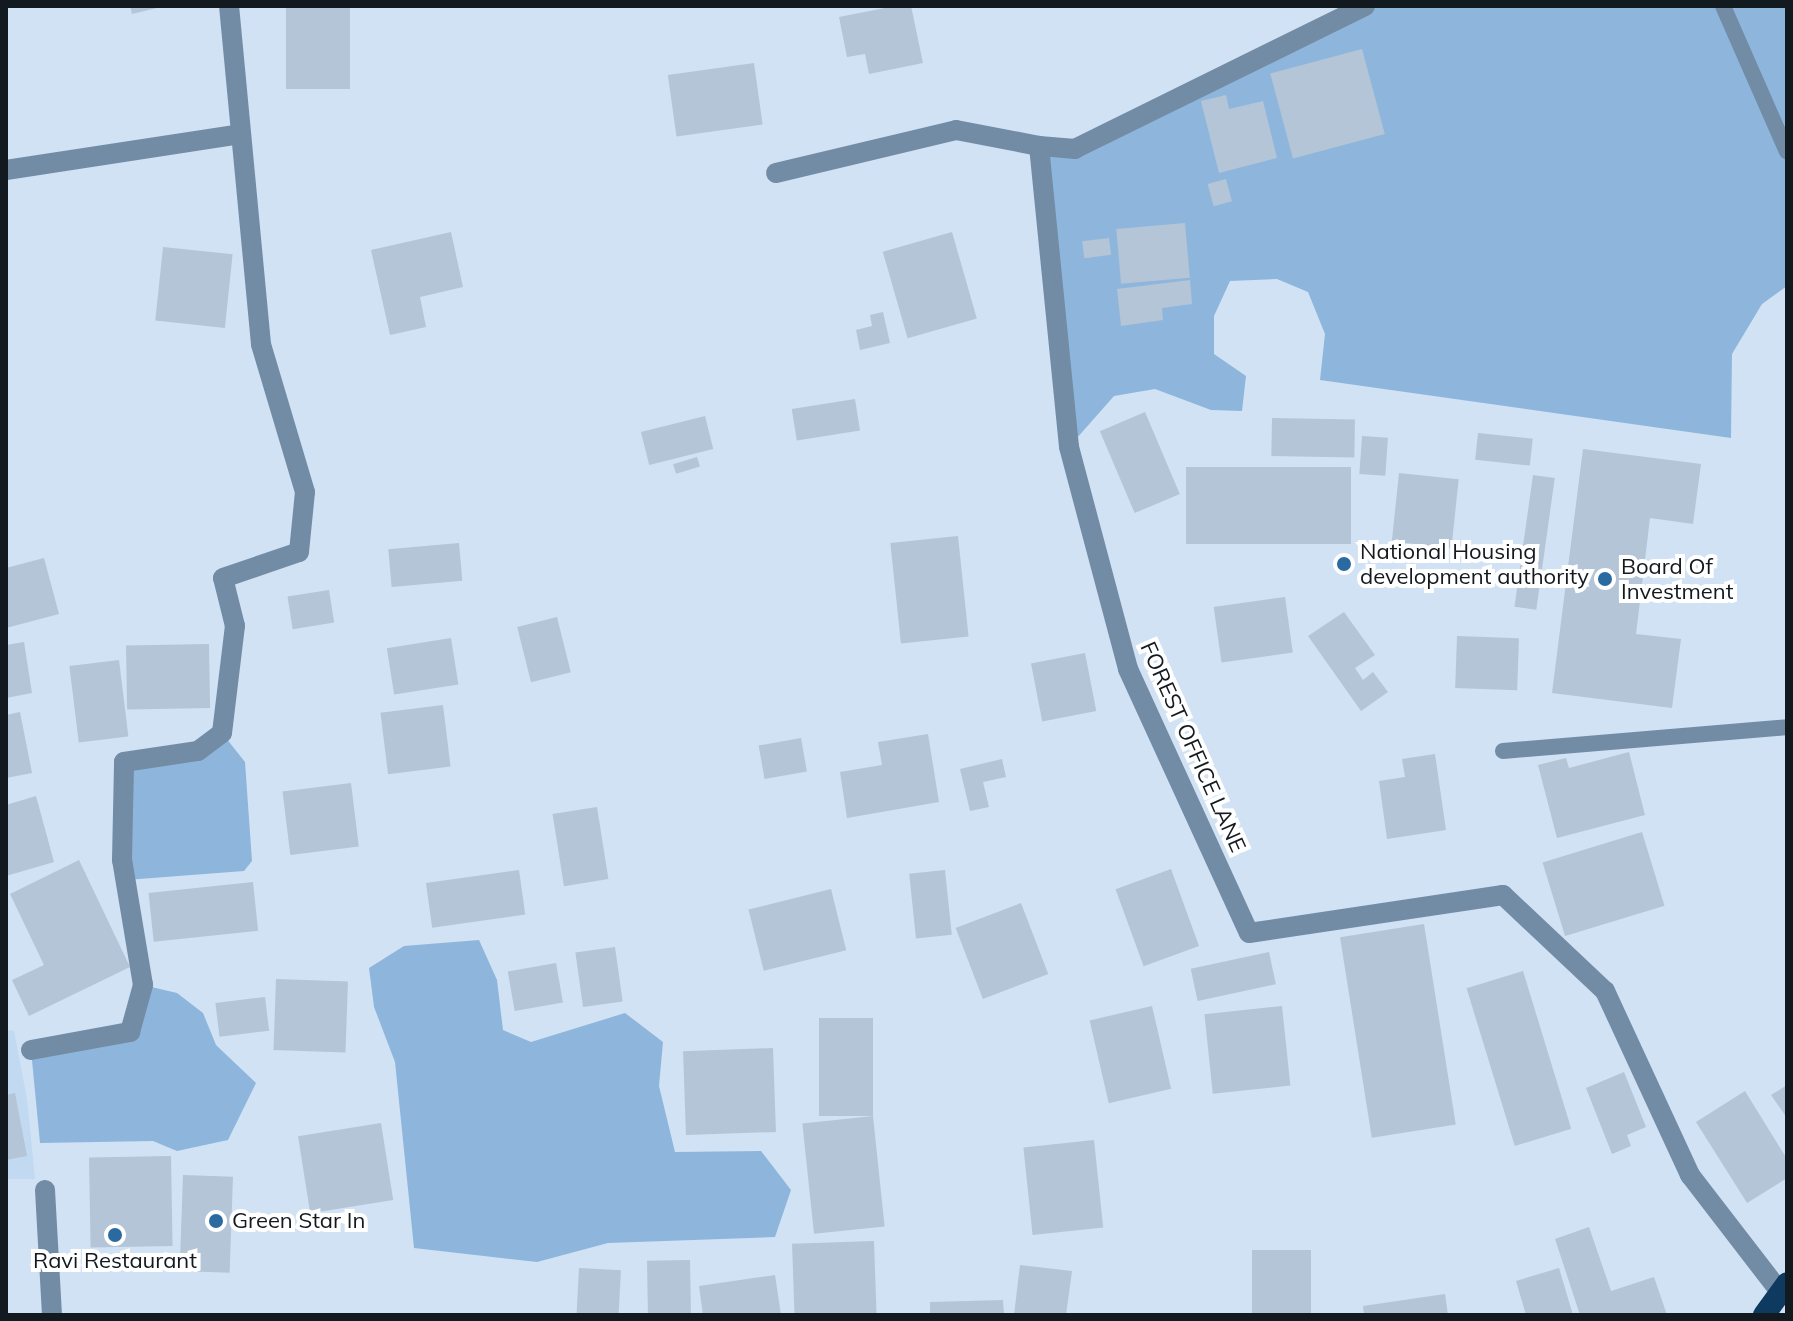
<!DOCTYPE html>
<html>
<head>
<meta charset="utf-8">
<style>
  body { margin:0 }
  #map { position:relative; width:1793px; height:1321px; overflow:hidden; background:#d0e2f4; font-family:Mulish,sans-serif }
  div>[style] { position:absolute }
  .built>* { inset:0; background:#c1d9f1 }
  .green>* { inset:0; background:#8eb6dc }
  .building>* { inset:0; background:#b3c5d7; transform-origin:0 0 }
  .service>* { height:16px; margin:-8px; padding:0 8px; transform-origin:8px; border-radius:8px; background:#728ca5 }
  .minor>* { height:20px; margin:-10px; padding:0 10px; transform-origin:10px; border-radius:10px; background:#728ca5 }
  .trunk>* { height:22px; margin:-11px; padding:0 11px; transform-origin:11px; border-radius:11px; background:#0d3a5e }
  .dots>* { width:22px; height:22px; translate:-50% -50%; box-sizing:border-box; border:4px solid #fff; border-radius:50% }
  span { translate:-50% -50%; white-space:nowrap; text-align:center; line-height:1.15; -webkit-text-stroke:8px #fff; paint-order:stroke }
  .poi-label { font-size:22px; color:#12191f }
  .left { translate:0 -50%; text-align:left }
  .street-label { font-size:22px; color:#12191f }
  .frame { position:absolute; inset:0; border:8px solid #12191f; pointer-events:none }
</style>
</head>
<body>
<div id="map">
  <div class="built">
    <i style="clip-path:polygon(6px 1030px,14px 1031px,27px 1099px,35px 1179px,6px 1179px)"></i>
  </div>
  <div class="green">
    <i style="clip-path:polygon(1365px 6px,1787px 6px,1787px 286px,1762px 304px,1732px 354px,1731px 438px,1320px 380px,1325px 334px,1308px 292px,1277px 279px,1230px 281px,1214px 316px,1214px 354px,1246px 376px,1242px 411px,1211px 410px,1155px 389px,1114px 396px,1069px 447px,1039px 146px,1075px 149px)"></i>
    <i style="clip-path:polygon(222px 733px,245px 762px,252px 861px,244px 871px,126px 880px,124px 762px,198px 751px)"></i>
    <i style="clip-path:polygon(479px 940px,497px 980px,503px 1030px,531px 1042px,625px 1013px,663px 1042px,659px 1086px,675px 1152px,761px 1151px,791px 1190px,775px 1237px,608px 1243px,537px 1262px,414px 1248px,395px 1062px,374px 1007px,369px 968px,404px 946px)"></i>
    <i style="clip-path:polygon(143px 985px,177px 993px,203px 1013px,216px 1045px,256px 1083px,228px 1140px,177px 1151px,153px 1141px,40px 1143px,31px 1050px,129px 1032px)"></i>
  </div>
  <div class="building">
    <i style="clip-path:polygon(130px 6px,161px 6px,161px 7px,132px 14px)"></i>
    <i style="left:286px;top:6px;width:64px;height:83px"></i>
    <i style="clip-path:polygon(895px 6px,911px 6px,923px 63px,869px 74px,865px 54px,847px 57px,839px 17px)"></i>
    <i style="left:1362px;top:49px;width:88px;height:95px;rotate:75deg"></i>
    <i style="left:754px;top:63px;width:62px;height:87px;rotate:82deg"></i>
    <i style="clip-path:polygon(1226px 95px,1229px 109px,1263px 101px,1277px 158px,1219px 173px,1201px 101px)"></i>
    <i style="left:1226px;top:179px;width:23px;height:19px;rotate:75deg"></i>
    <i style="left:1185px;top:223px;width:55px;height:69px;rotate:85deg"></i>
    <i style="clip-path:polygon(451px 232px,463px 287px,420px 297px,426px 327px,390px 335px,371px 250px)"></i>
    <i style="left:952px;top:232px;width:90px;height:72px;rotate:74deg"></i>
    <i style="left:1109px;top:238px;width:17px;height:27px;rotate:83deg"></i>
    <i style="left:163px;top:247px;width:70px;height:74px;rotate:6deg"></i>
    <i style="clip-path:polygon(1190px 280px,1192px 304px,1162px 308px,1163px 320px,1121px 326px,1117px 289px)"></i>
    <i style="clip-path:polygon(883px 312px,890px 343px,860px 350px,856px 330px,872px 326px,870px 315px)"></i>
    <i style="left:855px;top:399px;width:32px;height:64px;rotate:81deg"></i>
    <i style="left:1145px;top:412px;width:89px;height:49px;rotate:67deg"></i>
    <i style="left:705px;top:416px;width:34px;height:66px;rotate:76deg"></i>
    <i style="left:1272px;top:418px;width:83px;height:38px;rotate:1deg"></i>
    <i style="left:1478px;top:433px;width:55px;height:27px;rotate:6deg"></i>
    <i style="left:1362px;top:436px;width:26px;height:38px;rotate:4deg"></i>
    <i style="clip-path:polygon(1583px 449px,1701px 464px,1693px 524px,1650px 518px,1636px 634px,1681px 639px,1672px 708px,1552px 693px)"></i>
    <i style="left:697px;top:457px;width:10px;height:25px;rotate:73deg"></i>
    <i style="left:1351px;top:467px;width:77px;height:165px;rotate:90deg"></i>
    <i style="left:1399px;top:473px;width:60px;height:69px;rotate:6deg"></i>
    <i style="left:1533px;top:475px;width:22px;height:133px;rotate:8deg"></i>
    <i style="left:958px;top:536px;width:101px;height:68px;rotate:84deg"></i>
    <i style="left:459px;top:543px;width:38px;height:71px;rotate:85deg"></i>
    <i style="clip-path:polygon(44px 558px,59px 614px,6px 628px,6px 568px)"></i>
    <i style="left:329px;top:590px;width:33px;height:42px;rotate:81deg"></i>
    <i style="left:1285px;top:597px;width:56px;height:72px;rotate:82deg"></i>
    <i style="clip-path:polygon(1344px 612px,1375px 655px,1355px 668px,1363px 680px,1373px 672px,1388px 692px,1361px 711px,1308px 636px)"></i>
    <i style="left:557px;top:617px;width:57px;height:41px;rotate:76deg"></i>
    <i style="left:1457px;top:636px;width:62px;height:52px;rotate:2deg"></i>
    <i style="left:451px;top:638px;width:47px;height:65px;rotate:81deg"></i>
    <i style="clip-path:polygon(24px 642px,32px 693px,6px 698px,6px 645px)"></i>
    <i style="left:209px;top:644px;width:64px;height:83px;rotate:89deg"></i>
    <i style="left:1085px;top:653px;width:59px;height:55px;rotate:79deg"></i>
    <i style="left:119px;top:660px;width:77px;height:50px;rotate:83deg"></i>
    <i style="left:443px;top:705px;width:62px;height:63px;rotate:83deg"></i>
    <i style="clip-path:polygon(20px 712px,32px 773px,6px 778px,6px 715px)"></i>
    <i style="clip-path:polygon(928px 734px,939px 802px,847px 818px,840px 772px,882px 765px,878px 742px)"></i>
    <i style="left:801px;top:738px;width:34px;height:43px;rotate:80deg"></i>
    <i style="clip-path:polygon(1629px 752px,1645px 815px,1557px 838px,1538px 765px,1566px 758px,1569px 768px)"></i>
    <i style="clip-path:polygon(1435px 754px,1446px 830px,1387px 839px,1379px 781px,1405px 777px,1402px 759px)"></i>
    <i style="clip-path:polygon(1002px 759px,1006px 777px,983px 782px,989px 807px,970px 811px,960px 769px)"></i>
    <i style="left:351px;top:783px;width:64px;height:69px;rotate:83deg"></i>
    <i style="clip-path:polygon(36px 796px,54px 862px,6px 876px,6px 805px)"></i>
    <i style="left:597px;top:807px;width:73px;height:45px;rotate:81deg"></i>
    <i style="left:1642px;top:832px;width:77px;height:104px;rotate:73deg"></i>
    <i style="clip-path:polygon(79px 860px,130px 967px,29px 1016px,12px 980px,44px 965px,10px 894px)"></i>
    <i style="left:1171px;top:869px;width:82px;height:59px;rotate:70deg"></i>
    <i style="left:519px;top:870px;width:45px;height:94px;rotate:82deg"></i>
    <i style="left:945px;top:870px;width:65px;height:36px;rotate:84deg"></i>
    <i style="left:253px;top:882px;width:49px;height:105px;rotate:84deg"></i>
    <i style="left:831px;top:889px;width:63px;height:85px;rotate:76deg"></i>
    <i style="left:1021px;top:903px;width:76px;height:70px;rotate:69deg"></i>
    <i style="left:1424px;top:924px;width:203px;height:85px;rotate:81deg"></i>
    <i style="left:615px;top:947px;width:55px;height:40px;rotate:82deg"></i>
    <i style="left:1269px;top:952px;width:33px;height:80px;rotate:78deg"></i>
    <i style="left:556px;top:963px;width:40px;height:49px;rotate:80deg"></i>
    <i style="left:1523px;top:971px;width:165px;height:59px;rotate:73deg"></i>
    <i style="left:276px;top:979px;width:72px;height:71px;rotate:2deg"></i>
    <i style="left:265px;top:997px;width:34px;height:50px;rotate:83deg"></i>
    <i style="left:1152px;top:1006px;width:85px;height:64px;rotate:77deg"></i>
    <i style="left:1282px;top:1006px;width:80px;height:78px;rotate:84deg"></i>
    <i style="left:819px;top:1018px;width:54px;height:98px"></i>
    <i style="left:773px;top:1048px;width:84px;height:90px;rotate:88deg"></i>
    <i style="clip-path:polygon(1624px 1072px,1646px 1127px,1627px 1135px,1631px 1146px,1612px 1154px,1586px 1088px)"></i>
    <i style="clip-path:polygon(1787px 1085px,1787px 1118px,1771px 1095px)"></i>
    <i style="clip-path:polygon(1745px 1091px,1787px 1159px,1787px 1178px,1747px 1203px,1696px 1122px)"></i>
    <i style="clip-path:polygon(15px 1093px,27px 1156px,6px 1160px,6px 1095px)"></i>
    <i style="left:873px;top:1116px;width:111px;height:71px;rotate:84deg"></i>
    <i style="left:381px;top:1123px;width:78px;height:84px;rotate:81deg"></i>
    <i style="left:1094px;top:1140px;width:88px;height:71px;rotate:84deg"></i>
    <i style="left:171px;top:1156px;width:90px;height:82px;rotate:89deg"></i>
    <i style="left:183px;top:1175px;width:50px;height:96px;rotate:2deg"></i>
    <i style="clip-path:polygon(1589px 1227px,1611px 1291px,1654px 1277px,1667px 1315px,1580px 1315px,1555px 1239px)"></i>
    <i style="left:874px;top:1241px;width:74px;height:82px;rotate:88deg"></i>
    <i style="left:1252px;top:1250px;width:59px;height:65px"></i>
    <i style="left:690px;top:1260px;width:55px;height:43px;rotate:89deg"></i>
    <i style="clip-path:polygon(1020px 1265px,1072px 1271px,1066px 1315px,1014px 1315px)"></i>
    <i style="left:579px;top:1268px;width:42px;height:47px;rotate:3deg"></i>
    <i style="clip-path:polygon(1559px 1268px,1573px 1315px,1526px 1315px,1516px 1281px)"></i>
    <i style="clip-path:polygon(775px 1275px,781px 1315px,703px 1315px,699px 1286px)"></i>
    <i style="clip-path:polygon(1445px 1294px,1448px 1315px,1364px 1315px,1363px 1306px)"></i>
    <i style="clip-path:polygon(1003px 1300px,1004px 1315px,930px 1315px,930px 1302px)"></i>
  </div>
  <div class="service">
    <i style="left:1723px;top:6px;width:159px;rotate:66.3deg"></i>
    <i style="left:1503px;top:751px;width:285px;rotate:-4.8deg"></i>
  </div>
  <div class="minor">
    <i style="left:1365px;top:6px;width:323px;rotate:153.8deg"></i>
    <i style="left:1075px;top:149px;width:36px;rotate:-175deg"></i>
    <i style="left:1039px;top:146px;width:302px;rotate:84.3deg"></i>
    <i style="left:1069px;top:447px;width:230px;rotate:75.1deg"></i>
    <i style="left:1128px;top:669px;width:290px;rotate:65.4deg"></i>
    <i style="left:1249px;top:933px;width:257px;rotate:-8.5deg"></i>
    <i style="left:1503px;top:895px;width:140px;rotate:43.3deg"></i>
    <i style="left:1605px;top:991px;width:203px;rotate:65.2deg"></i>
    <i style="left:1690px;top:1175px;width:148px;rotate:52.4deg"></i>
    <i style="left:6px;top:170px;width:237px;rotate:-8.7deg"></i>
    <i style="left:776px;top:173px;width:185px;rotate:-13.4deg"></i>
    <i style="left:956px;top:130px;width:85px;rotate:10.9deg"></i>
    <i style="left:31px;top:1050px;width:101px;rotate:-10.3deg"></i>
    <i style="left:130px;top:1032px;width:49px;rotate:-74.5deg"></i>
    <i style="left:143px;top:985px;width:127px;rotate:-99.5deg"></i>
    <i style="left:122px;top:860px;width:98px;rotate:-88.8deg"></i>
    <i style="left:124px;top:762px;width:75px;rotate:-8.5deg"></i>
    <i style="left:198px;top:751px;width:30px;rotate:-37deg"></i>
    <i style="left:222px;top:733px;width:108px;rotate:-83.1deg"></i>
    <i style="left:235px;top:626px;width:49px;rotate:-104deg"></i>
    <i style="left:223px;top:578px;width:80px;rotate:-18.9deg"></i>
    <i style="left:299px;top:552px;width:60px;rotate:-84.3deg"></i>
    <i style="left:305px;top:492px;width:154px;rotate:-106.6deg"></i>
    <i style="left:261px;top:344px;width:340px;rotate:-95.4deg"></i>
    <i style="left:45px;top:1190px;width:125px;rotate:86.8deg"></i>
  </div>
  <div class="trunk">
    <i style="left:1764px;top:1315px;width:39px;rotate:-54deg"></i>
  </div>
  <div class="dots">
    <i style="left:1344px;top:564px;background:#2b6aa1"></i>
    <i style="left:1605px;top:579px;background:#2b6aa1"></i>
    <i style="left:216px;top:1221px;background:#2b6aa1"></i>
    <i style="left:115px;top:1235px;background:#2b6aa1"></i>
  </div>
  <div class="poi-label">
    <span class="left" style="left:1360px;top:564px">National Housing<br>development authority</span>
    <span class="left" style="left:1621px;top:579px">Board Of<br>Investment</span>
    <span class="left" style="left:232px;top:1221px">Green Star In</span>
    <span style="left:115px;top:1261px">Ravi Restaurant</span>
  </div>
  <div class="street-label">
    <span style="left:1193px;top:747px;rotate:66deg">FOREST OFFICE LANE</span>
  </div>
  <div class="frame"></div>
</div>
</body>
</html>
